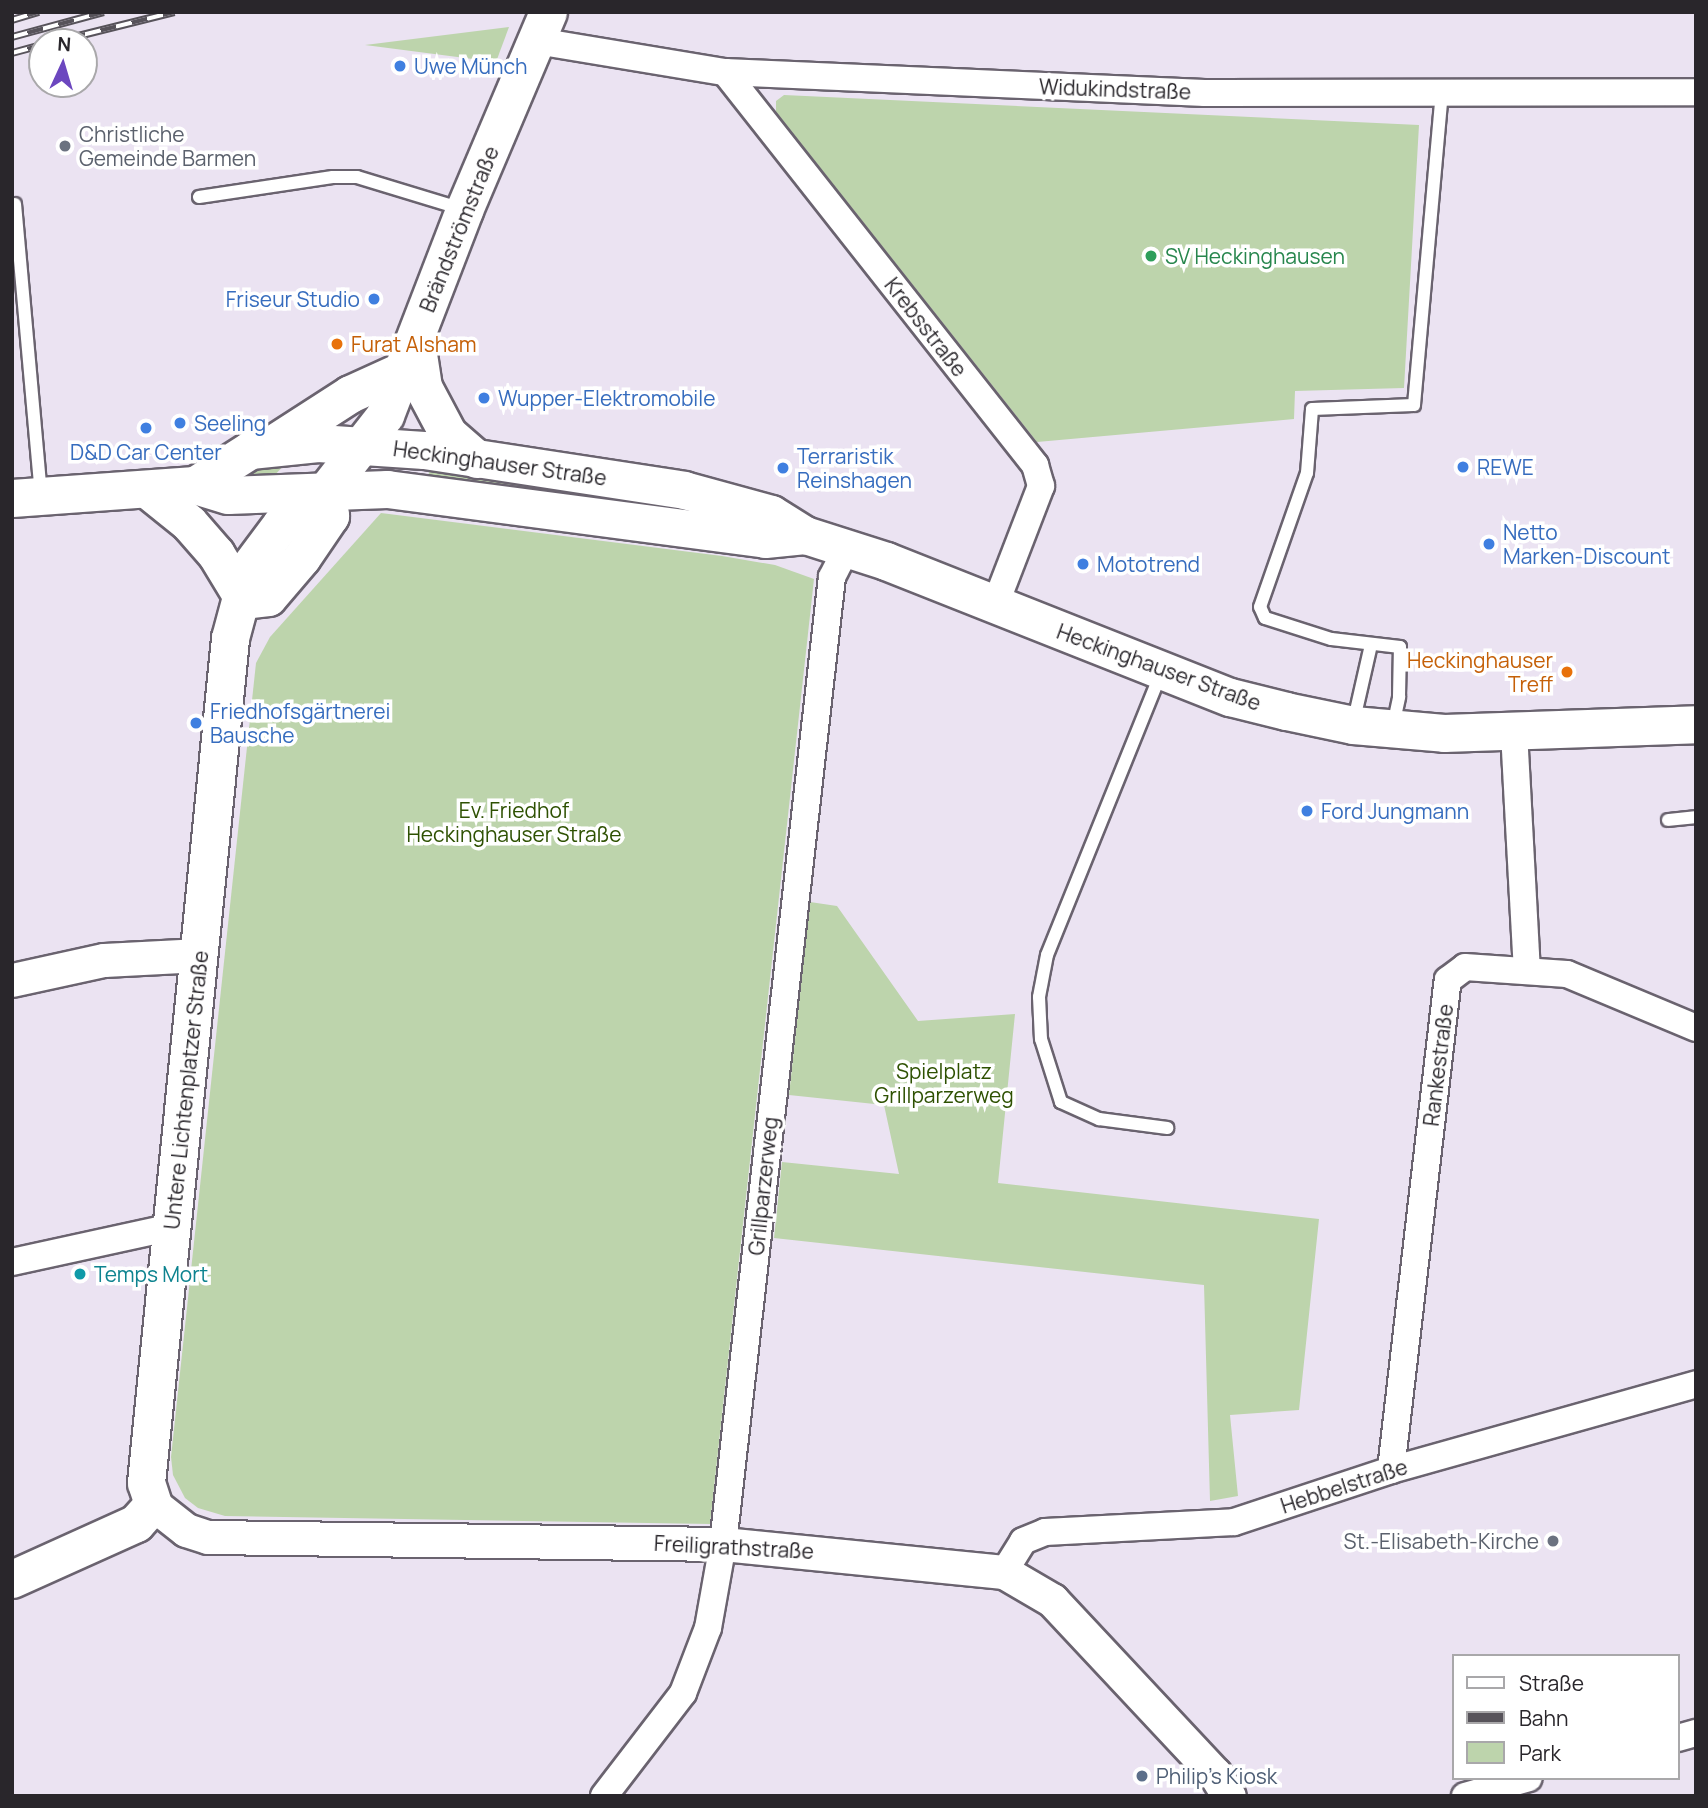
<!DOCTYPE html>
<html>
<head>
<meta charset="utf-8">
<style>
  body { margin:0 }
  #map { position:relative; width:1708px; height:1808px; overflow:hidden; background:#ebe3f2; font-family:Manrope,sans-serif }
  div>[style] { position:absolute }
  .green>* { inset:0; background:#bdd4ac }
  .roads { filter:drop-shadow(2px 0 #6a636f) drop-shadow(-2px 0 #6a636f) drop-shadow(0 2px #6a636f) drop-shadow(0 -2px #6a636f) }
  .service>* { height:12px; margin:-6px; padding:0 6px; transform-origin:6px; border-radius:6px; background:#fff }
  .minor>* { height:26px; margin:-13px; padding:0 13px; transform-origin:13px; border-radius:13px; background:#fff }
  .tertiary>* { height:33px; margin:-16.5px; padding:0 16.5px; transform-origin:16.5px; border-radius:16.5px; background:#fff }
  .secondary>* { height:37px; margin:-18.5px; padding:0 18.5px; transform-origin:18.5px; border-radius:18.5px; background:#fff }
  .rail>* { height:8px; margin-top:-4px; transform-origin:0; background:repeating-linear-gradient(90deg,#fff 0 16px,#57535a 0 32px); box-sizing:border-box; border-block:2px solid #57535a }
  .dots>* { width:19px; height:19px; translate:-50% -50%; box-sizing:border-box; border:4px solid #fff; border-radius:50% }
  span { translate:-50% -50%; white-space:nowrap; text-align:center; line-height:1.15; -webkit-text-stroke:7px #fff; paint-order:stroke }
  .shop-label { font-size:21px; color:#366cbe }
  .left { translate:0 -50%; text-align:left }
  .right { translate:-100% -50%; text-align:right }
  .street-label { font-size:21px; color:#29262b }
  .worship-label { font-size:21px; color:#5b616d }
  .leisure-label { font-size:21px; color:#27864d }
  .food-label { font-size:21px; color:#c56008 }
  .park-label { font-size:21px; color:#2e5102 }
  .culture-label { font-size:21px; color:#0d838f }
  .service-label { font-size:21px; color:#4e5e75 }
  .frame { position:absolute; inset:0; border:14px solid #29262b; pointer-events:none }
  .legend { position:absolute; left:1452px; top:1654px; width:228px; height:126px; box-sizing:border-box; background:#fff; border:2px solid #a9a8aa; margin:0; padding:9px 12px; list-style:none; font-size:21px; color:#29262b }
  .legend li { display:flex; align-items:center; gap:14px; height:35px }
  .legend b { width:35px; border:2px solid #a9a8aa }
  .north { position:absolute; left:28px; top:28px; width:70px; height:70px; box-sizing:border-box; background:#fff; border:2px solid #a9a8aa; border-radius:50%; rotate:4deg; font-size:19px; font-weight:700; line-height:28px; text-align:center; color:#29262b }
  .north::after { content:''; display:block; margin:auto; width:24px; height:32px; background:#6c47bf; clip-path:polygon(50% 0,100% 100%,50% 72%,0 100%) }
</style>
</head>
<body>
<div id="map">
  <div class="green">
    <i style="clip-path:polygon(509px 27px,496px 62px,365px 45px)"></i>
    <i style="clip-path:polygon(784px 95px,1419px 125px,1404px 388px,1295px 391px,1294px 419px,1037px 442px,776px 112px,776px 101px)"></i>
    <i style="clip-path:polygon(289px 460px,271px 479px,236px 481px,235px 470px)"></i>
    <i style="clip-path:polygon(429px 471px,705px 510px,705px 519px,428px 482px)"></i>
    <i style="clip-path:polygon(381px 513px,722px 556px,775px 565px,814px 579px,710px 1524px,225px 1516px,198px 1508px,185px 1498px,173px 1475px,171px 1457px,256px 663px,270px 637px)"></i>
    <i style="clip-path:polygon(810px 902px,837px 906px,918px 1021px,1015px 1014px,998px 1183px,1319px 1219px,1299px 1410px,1230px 1415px,1238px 1496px,1210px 1501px,1204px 1285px,774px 1238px,782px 1162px,899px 1174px,884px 1105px,789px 1095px)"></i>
  </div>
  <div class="roads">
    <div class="service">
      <i style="left:199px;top:197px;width:135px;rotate:-8.5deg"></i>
      <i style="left:333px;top:177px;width:24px"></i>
      <i style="left:357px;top:177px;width:110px;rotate:16.9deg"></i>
      <i style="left:15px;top:204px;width:290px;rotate:84.9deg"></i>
      <i style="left:1161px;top:673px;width:304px;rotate:112deg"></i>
      <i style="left:1047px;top:955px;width:43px;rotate:100.8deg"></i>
      <i style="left:1039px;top:997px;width:42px;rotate:87.3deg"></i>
      <i style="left:1041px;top:1039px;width:66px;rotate:72.4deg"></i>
      <i style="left:1061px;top:1102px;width:42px;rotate:24.1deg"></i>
      <i style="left:1099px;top:1119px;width:69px;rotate:7.5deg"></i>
      <i style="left:1353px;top:724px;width:81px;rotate:-77.2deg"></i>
      <i style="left:1393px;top:726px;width:30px;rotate:-78deg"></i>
      <i style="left:1399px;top:697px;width:50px;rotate:-88.9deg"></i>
      <i style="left:1400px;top:647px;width:69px;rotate:-173.4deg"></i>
      <i style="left:1331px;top:639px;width:69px;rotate:-162.3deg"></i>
      <i style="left:1265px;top:618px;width:12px;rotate:-114deg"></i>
      <i style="left:1260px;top:607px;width:142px;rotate:-70.7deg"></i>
      <i style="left:1307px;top:473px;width:64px;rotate:-85.5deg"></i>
      <i style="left:1312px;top:409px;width:102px;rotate:-2.2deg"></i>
      <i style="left:1414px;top:405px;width:312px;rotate:-84.9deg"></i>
      <i style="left:1668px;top:820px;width:28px;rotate:-6deg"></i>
    </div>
    <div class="minor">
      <i style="left:537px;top:41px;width:191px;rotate:9.4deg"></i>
      <i style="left:725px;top:72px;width:480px;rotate:2.5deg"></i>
      <i style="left:1205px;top:93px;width:491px;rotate:-0.1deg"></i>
      <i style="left:725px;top:72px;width:501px;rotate:51.73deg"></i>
      <i style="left:1035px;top:465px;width:22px;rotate:74deg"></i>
      <i style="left:1041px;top:486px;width:128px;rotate:111.1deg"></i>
      <i style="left:1514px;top:732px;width:238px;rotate:86.9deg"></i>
      <i style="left:12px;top:1262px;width:164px;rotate:-12.3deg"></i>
      <i style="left:1391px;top:1470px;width:493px;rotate:-83.4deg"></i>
      <i style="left:1448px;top:980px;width:21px;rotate:-37deg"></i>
      <i style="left:1465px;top:967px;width:102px;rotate:3.9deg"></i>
      <i style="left:1567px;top:974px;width:140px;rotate:22.7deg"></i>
      <i style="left:1004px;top:1572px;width:36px;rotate:-58deg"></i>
      <i style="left:1023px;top:1541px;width:24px;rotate:-22deg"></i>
      <i style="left:1045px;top:1532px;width:189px;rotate:-3deg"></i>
      <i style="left:1234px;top:1522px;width:165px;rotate:-18.3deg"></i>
      <i style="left:1391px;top:1470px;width:317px;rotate:-15.7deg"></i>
      <i style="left:1678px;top:1738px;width:19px;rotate:-16deg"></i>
      <i style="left:604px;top:1796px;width:130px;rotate:-52.5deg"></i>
      <i style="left:683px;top:1693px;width:70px;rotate:-69deg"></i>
      <i style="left:708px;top:1628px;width:85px;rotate:-79.9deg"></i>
      <i style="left:723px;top:1544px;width:973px;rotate:-83.57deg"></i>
      <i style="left:832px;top:577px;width:33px;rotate:-63deg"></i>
      <i style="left:1465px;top:1796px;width:66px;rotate:-15.7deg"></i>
    </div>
    <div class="tertiary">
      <i style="left:12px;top:980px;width:94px;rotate:-12.3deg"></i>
      <i style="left:104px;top:960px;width:96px;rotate:-3deg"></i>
      <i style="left:153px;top:1504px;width:42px;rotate:38.2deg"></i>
      <i style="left:186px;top:1530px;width:23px;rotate:18deg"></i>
      <i style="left:208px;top:1537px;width:515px;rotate:0.78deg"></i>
      <i style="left:723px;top:1544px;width:282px;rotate:5.7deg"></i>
      <i style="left:1004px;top:1572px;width:56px;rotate:30.3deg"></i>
      <i style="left:1052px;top:1600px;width:238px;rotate:46.9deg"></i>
      <i style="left:1215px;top:1774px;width:26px;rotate:58deg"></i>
    </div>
    <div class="secondary">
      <i style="left:416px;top:341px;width:47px;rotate:81.3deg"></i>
      <i style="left:423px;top:387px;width:53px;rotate:62deg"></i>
      <i style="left:448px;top:434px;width:38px;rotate:41deg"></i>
      <i style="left:274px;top:443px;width:90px;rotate:-32.8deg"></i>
      <i style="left:350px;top:394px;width:58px;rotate:-24.4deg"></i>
      <i style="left:195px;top:485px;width:65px;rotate:-32.5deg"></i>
      <i style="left:250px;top:450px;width:68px;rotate:-5.9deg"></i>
      <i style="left:318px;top:443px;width:106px;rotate:3.8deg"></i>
      <i style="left:424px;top:450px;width:263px;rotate:8.7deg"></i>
      <i style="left:684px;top:490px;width:90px;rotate:15.4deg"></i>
      <i style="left:771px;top:514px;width:40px;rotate:32deg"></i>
      <i style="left:805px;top:535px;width:85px;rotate:17.8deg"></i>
      <i style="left:886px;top:561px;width:370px;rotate:21.6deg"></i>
      <i style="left:1230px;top:697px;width:58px;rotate:14deg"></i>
      <i style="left:1286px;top:711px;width:68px;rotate:11.8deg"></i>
      <i style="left:1353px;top:725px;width:91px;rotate:5deg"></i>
      <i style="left:1444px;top:733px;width:252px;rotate:-2deg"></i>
      <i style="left:147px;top:489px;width:54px;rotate:39deg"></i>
      <i style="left:189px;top:523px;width:41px;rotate:48.9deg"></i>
      <i style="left:216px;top:554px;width:54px;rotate:58.7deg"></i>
      <i style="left:12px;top:498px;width:183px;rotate:-4.1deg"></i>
      <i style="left:195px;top:485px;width:34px;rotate:17deg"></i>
      <i style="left:228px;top:495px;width:159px;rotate:-2.2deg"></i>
      <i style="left:387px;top:489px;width:381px;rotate:7.5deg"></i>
      <i style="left:765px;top:539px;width:40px;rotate:-5.7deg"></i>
      <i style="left:244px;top:600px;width:24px;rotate:-7deg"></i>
      <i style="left:268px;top:597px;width:52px;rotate:-49.6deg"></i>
      <i style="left:302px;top:557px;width:50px;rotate:-55.7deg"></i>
      <i style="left:330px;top:516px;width:27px;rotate:-96deg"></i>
      <i style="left:12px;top:1579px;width:136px;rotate:-24.3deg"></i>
      <i style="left:136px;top:1523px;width:25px;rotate:-48deg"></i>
      <i style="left:153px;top:1504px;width:22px;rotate:-108deg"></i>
      <i style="left:146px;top:1483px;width:849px;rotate:-84.32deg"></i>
      <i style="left:230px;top:638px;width:73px;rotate:-75deg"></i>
      <i style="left:249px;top:567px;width:54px;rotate:-53.3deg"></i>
      <i style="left:281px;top:524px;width:58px;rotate:-37.3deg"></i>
      <i style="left:327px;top:489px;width:94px;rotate:-51.9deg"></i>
      <i style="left:385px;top:415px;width:220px;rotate:-68.9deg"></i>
      <i style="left:464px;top:210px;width:215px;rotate:-67deg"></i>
    </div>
  </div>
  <div class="rail">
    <i style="left:12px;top:20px;width:28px;rotate:-17deg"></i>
    <i style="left:12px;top:37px;width:95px;rotate:-15.2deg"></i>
    <i style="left:54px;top:42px;width:124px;rotate:-14deg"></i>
    <i style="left:12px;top:53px;width:31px;rotate:-15deg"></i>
  </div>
  <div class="dots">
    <i style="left:400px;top:66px;background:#3f7fe0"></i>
    <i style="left:65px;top:146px;background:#6b7280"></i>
    <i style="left:1151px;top:256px;background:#2e9e5b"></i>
    <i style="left:374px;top:299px;background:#3f7fe0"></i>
    <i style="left:337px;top:344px;background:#e8710a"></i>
    <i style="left:484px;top:398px;background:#3f7fe0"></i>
    <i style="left:180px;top:423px;background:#3f7fe0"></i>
    <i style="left:146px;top:428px;background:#3f7fe0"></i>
    <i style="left:1463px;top:467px;background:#3f7fe0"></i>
    <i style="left:783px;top:468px;background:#3f7fe0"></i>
    <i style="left:1489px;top:544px;background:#3f7fe0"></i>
    <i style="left:1083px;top:564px;background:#3f7fe0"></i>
    <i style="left:1567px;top:672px;background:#e8710a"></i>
    <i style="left:196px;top:723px;background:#3f7fe0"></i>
    <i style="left:1307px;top:811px;background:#3f7fe0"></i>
    <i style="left:80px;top:1274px;background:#0f9aa8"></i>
    <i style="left:1553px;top:1541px;background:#6b7280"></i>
    <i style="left:1142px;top:1776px;background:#5c6f8a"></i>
  </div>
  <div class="shop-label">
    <span class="left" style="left:414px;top:66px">Uwe Münch</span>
    <span class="right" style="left:360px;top:299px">Friseur Studio</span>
    <span class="left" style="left:498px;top:398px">Wupper-Elektromobile</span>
    <span class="left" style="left:194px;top:423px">Seeling</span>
    <span style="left:146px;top:452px">D&amp;D Car Center</span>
    <span class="left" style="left:797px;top:468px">Terraristik<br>Reinshagen</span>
    <span class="left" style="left:1477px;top:467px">REWE</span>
    <span class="left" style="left:1503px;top:544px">Netto<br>Marken-Discount</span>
    <span class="left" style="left:1097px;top:564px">Mototrend</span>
    <span class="left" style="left:210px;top:723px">Friedhofsgärtnerei<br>Bausche</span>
    <span class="left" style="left:1321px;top:811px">Ford Jungmann</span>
  </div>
  <div class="street-label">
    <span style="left:1115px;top:89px;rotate:2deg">Widukindstraße</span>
    <span style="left:459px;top:229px;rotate:-68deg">Brändströmstraße</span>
    <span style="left:926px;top:327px;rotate:52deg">Krebsstraße</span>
    <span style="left:500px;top:463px;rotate:8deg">Heckinghauser Straße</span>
    <span style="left:1159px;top:667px;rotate:20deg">Heckinghauser Straße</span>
    <span style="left:1438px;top:1065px;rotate:-83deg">Rankestraße</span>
    <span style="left:186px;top:1090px;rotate:-84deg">Untere Lichtenplatzer Straße</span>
    <span style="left:763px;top:1186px;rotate:-84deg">Grillparzerweg</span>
    <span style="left:1344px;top:1486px;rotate:-18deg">Hebbelstraße</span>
    <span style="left:734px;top:1547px;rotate:3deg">Freiligrathstraße</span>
  </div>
  <div class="worship-label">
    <span class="left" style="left:79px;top:146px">Christliche<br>Gemeinde Barmen</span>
    <span class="right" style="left:1539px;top:1541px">St.-Elisabeth-Kirche</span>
  </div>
  <div class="leisure-label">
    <span class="left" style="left:1165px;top:256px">SV Heckinghausen</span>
  </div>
  <div class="food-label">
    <span class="left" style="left:351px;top:344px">Furat Alsham</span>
    <span class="right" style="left:1553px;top:672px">Heckinghauser<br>Treff</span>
  </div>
  <div class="park-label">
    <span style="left:514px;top:822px">Ev. Friedhof<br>Heckinghauser Straße</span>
    <span style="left:944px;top:1083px">Spielplatz<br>Grillparzerweg</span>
  </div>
  <div class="culture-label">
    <span class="left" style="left:94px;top:1274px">Temps Mort</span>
  </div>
  <div class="service-label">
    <span class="left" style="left:1156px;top:1776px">Philip's Kiosk</span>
  </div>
  <div class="frame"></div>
  <ul class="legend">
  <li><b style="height:9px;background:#fff"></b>Straße</li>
  <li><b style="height:9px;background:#57535a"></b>Bahn</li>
  <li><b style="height:19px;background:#bdd4ac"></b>Park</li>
  </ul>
  <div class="north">N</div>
</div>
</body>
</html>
